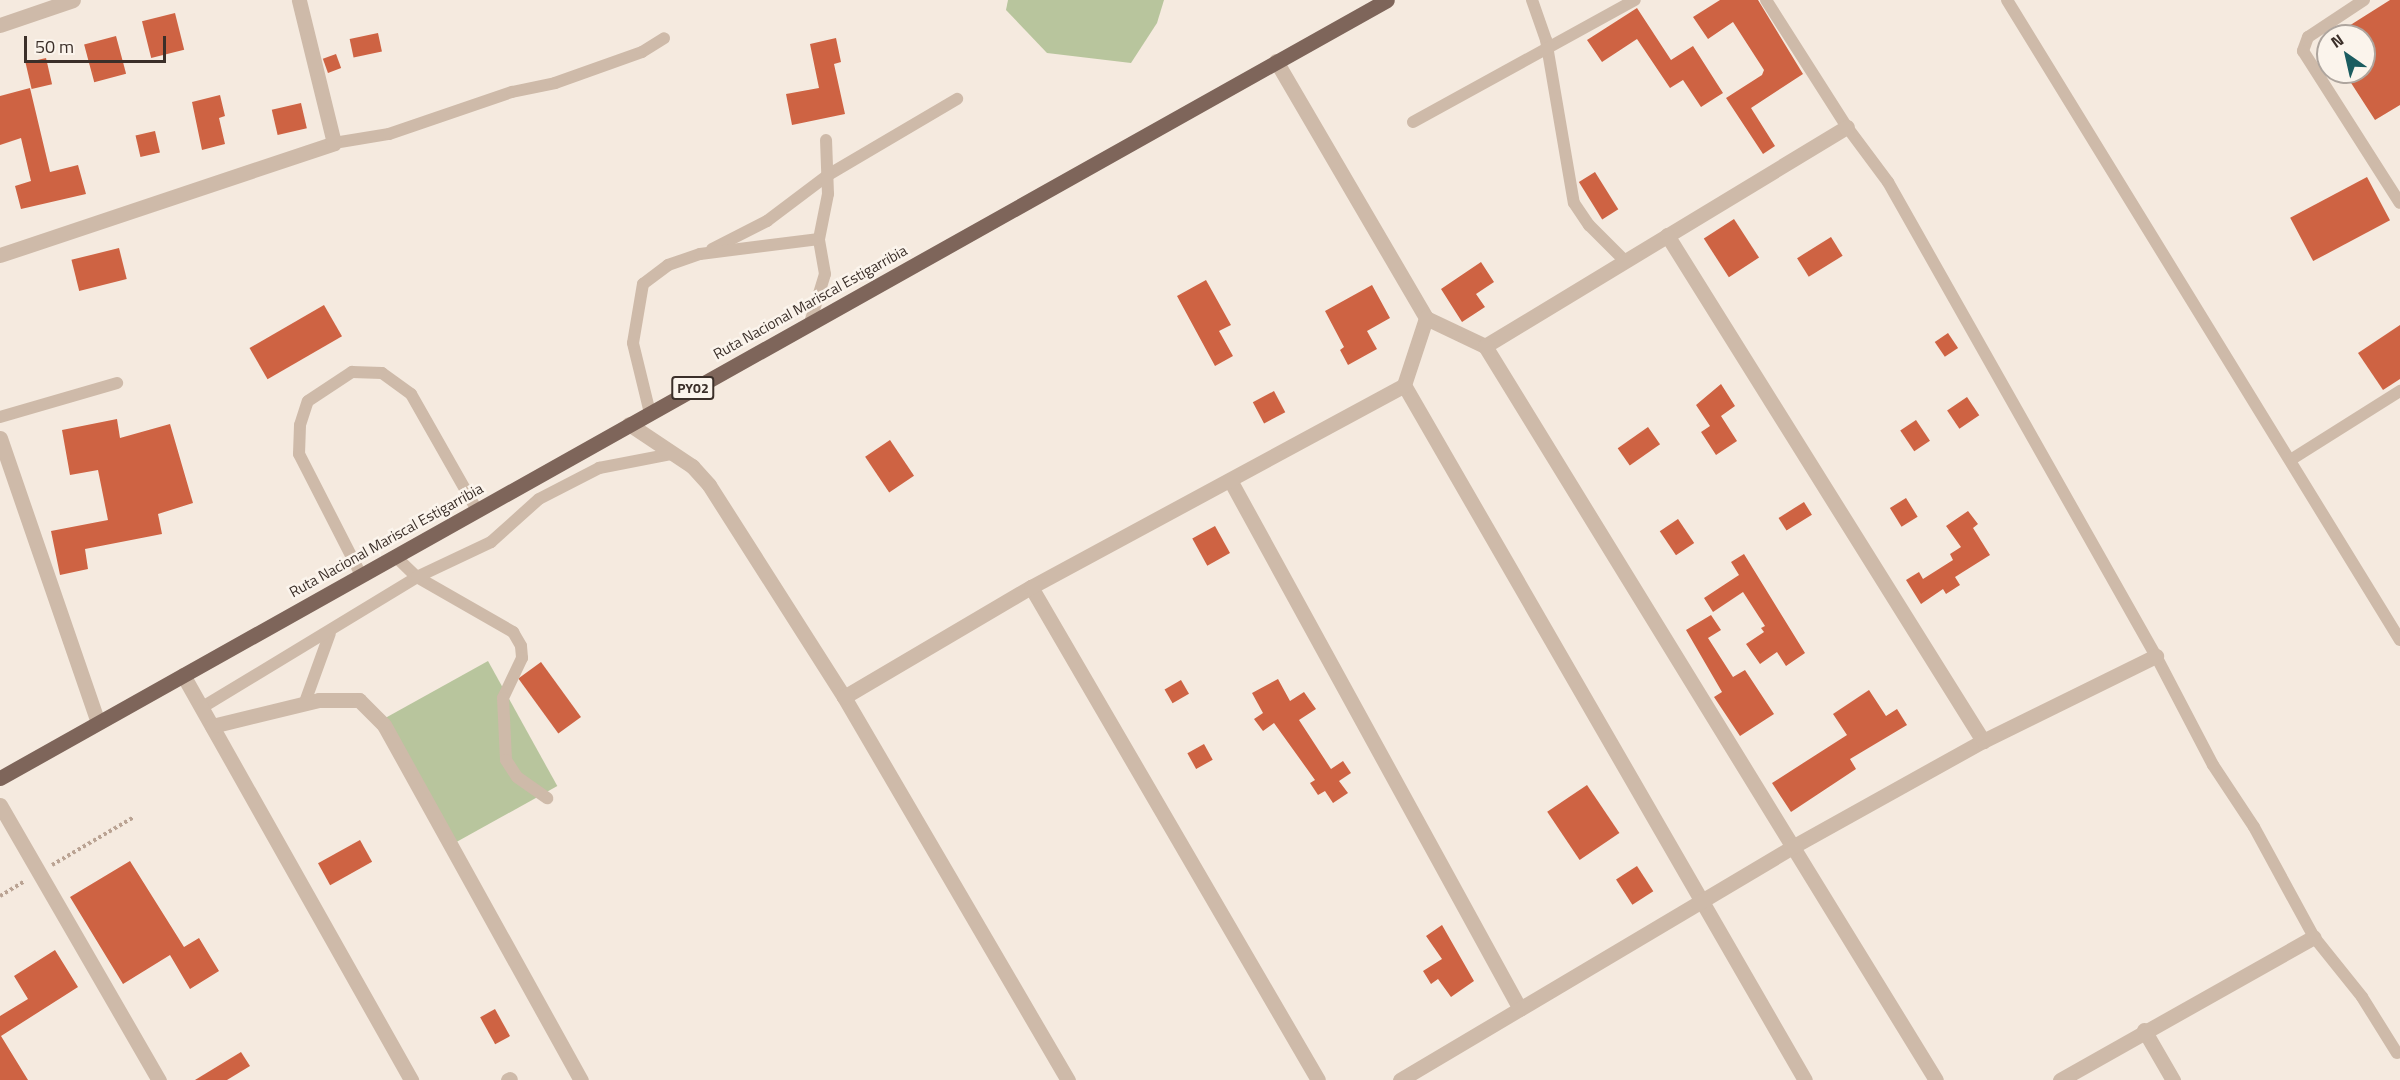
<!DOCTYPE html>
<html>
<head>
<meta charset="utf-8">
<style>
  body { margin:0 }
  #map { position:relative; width:2400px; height:1080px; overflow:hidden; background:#f5eadf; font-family:"Titillium Web",sans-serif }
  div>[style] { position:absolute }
  .green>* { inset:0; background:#b8c59d; transform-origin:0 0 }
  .building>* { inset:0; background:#ce6343; transform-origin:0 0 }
  .path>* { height:4px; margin-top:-2px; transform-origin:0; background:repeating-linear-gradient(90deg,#baa393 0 3px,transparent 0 6px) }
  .service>* { height:12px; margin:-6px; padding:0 6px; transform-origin:6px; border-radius:6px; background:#cebaa9 }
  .minor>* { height:15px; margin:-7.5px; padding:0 7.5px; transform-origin:7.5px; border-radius:7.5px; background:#cebaa9 }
  .primary>* { height:15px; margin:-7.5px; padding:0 7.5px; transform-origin:7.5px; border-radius:7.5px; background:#7e655a }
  span { translate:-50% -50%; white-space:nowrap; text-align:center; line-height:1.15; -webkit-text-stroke:5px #fbf4ec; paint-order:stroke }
  .shield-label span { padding:2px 4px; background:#fbf4ec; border:2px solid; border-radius:4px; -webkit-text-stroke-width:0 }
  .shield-label { font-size:14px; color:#3b2f29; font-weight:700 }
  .street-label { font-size:15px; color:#3b2f29 }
  .north { position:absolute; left:2316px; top:24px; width:60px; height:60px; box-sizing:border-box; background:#fbf4ec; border:2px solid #aea59e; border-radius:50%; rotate:326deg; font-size:16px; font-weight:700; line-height:24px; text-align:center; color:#3b2f29 }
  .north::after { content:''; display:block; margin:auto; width:21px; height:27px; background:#1b5c60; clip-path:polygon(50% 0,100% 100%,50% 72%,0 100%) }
  .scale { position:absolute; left:24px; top:36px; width:142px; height:27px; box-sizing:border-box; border:3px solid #3b2f29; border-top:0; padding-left:8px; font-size:18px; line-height:21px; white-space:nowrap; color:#3b2f29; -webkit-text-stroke:4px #fbf4ec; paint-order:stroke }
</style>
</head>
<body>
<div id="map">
  <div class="green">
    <i style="clip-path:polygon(1008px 0,1164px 0,1157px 23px,1131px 63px,1047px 53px,1006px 10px)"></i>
    <i style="left:488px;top:661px;width:143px;height:120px;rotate:61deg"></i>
  </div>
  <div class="building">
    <i style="clip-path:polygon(1720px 0,1758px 0,1803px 74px,1751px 108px,1775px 146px,1763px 154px,1726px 98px,1762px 75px,1764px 70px,1733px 22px,1708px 39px,1693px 17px)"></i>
    <i style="clip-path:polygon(2390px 0,2400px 0,2400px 105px,2375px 120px,2344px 72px,2364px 72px,2364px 36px,2333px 36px)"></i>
    <i style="clip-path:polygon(1637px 8px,1671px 60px,1693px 46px,1723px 93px,1701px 107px,1683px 80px,1670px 88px,1637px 39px,1602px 62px,1587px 40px)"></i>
    <i style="left:175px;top:13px;width:38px;height:34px;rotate:76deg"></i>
    <i style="left:378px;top:33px;width:19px;height:29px;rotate:78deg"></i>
    <i style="left:116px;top:36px;width:39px;height:33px;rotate:75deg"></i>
    <i style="clip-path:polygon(836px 38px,841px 62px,834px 64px,845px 114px,792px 125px,786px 94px,819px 88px,810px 44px)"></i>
    <i style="left:336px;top:54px;width:15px;height:14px;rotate:70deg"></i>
    <i style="left:46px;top:58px;width:27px;height:21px;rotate:77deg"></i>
    <i style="clip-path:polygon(30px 88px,50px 172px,78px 165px,86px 194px,21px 209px,15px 186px,31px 181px,21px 138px,0 145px,0 96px)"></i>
    <i style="clip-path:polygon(220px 95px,225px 116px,219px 118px,225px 144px,202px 150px,192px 102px)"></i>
    <i style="left:301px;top:103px;width:26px;height:30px;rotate:77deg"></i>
    <i style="left:155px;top:131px;width:22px;height:20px;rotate:77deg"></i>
    <i style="left:1595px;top:172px;width:44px;height:19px;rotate:58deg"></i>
    <i style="left:2367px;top:177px;width:49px;height:87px;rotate:62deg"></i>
    <i style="left:1734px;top:219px;width:46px;height:36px;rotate:57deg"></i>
    <i style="left:1831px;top:237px;width:22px;height:40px;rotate:58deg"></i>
    <i style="left:119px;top:248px;width:32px;height:49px;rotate:76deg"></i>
    <i style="clip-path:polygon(1481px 262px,1494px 282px,1476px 294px,1485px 307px,1462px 322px,1441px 289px)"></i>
    <i style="clip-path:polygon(1206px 280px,1231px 325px,1219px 331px,1233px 356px,1215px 366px,1177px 296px)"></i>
    <i style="clip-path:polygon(1372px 285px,1390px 318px,1367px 331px,1377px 349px,1348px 365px,1340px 350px,1344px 347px,1325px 311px)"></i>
    <i style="left:324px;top:305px;width:36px;height:86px;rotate:60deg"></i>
    <i style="clip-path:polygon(2400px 325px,2400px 379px,2383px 390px,2358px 353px)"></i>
    <i style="left:1948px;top:333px;width:18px;height:16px;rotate:56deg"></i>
    <i style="clip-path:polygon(1721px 384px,1735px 406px,1721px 416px,1737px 441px,1716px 455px,1701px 432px,1710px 426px,1696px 405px)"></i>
    <i style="left:1274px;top:391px;width:24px;height:24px;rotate:62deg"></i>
    <i style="left:1967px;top:397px;width:22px;height:24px;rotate:56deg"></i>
    <i style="clip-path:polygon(117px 419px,120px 438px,170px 424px,193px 503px,158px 514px,162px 534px,85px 549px,88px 569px,60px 575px,51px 531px,108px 520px,98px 470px,70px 475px,62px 430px)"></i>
    <i style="left:1916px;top:420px;width:25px;height:19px;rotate:56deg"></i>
    <i style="left:1648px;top:427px;width:21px;height:37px;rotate:55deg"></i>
    <i style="left:890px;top:440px;width:43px;height:30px;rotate:56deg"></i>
    <i style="left:1906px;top:498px;width:22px;height:19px;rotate:58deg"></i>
    <i style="left:1804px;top:502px;width:15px;height:30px;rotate:58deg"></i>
    <i style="clip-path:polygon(1968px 511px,1978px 524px,1973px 528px,1990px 555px,1955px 577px,1960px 585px,1946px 594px,1943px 589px,1921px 604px,1906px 580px,1919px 572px,1923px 579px,1953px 560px,1950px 554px,1961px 547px,1946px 526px)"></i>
    <i style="left:1678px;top:519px;width:29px;height:22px;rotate:56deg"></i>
    <i style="left:1215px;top:526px;width:31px;height:26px;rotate:61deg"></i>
    <i style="clip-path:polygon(1744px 554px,1805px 653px,1786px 666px,1777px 652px,1760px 664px,1746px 644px,1764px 632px,1761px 628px,1765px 626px,1743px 592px,1713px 612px,1704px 598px,1739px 575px,1731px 562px)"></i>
    <i style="clip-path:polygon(1711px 615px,1721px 630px,1708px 638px,1733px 677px,1745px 670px,1774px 714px,1740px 736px,1714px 697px,1722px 692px,1686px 630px)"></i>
    <i style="left:541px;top:662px;width:68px;height:28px;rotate:54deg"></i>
    <i style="clip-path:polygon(1278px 679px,1290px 701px,1304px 692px,1316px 709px,1299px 720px,1331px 769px,1343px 761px,1351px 773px,1339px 781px,1348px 793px,1333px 803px,1325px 791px,1318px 795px,1310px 783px,1315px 780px,1274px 723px,1263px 731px,1254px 719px,1263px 713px,1252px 693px)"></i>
    <i style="left:1181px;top:680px;width:16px;height:19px;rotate:60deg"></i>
    <i style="clip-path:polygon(1869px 690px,1886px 716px,1897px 709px,1907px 725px,1850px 759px,1856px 769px,1791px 812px,1772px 783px,1847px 735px,1833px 714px)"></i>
    <i style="left:1204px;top:744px;width:18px;height:19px;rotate:61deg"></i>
    <i style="left:1587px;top:785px;width:58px;height:48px;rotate:56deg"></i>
    <i style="left:360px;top:840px;width:25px;height:48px;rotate:61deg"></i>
    <i style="clip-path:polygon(130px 861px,184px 947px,199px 938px,219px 971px,190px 989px,170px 955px,123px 984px,70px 897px)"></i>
    <i style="left:1637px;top:866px;width:30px;height:25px;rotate:57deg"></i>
    <i style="clip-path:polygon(1442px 925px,1474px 981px,1451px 997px,1438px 979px,1431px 984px,1423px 971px,1442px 959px,1426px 936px)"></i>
    <i style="clip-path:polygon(55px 950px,78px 987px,1px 1036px,28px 1080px,0 1080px,0 1016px,28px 999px,14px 976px)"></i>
    <i style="left:495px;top:1009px;width:31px;height:17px;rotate:61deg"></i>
    <i style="clip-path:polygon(241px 1052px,250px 1066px,227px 1080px,195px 1080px)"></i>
  </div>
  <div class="path">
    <i style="left:52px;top:865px;width:95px;rotate:-30.3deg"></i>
    <i style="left:0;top:896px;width:29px;rotate:-31deg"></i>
  </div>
  <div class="service">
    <i style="left:1532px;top:0;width:42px;rotate:70.7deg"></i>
    <i style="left:1546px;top:40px;width:165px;rotate:80.3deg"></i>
    <i style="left:1574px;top:203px;width:27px;rotate:56deg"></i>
    <i style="left:1589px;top:225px;width:51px;rotate:45deg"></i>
    <i style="left:1766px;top:0;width:151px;rotate:57.5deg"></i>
    <i style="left:1847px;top:127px;width:69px;rotate:53.3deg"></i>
    <i style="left:1888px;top:182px;width:545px;rotate:60.52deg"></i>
    <i style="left:2156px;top:656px;width:123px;rotate:62.4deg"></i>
    <i style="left:2213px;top:765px;width:74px;rotate:56.5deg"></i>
    <i style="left:2254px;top:827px;width:125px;rotate:61.4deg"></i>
    <i style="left:2314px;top:937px;width:77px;rotate:51.3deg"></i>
    <i style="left:2362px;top:997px;width:66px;rotate:58deg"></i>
    <i style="left:2007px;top:0;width:751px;rotate:58.45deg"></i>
    <i style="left:2364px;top:0;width:67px;rotate:146.5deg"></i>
    <i style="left:2308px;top:37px;width:15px;rotate:110deg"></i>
    <i style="left:2303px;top:51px;width:180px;rotate:57.5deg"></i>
    <i style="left:1413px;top:122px;width:253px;rotate:-28.8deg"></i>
    <i style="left:334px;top:143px;width:56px;rotate:-9.3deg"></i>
    <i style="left:389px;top:134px;width:130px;rotate:-18.9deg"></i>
    <i style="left:512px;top:92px;width:44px;rotate:-11.8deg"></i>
    <i style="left:555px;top:83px;width:92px;rotate:-19.6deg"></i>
    <i style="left:642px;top:52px;width:26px;rotate:-32deg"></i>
    <i style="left:712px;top:249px;width:62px;rotate:-27deg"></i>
    <i style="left:767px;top:221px;width:76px;rotate:-37deg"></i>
    <i style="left:828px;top:175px;width:150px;rotate:-30.5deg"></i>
    <i style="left:810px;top:323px;width:51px;rotate:-73deg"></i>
    <i style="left:825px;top:274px;width:36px;rotate:-100deg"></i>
    <i style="left:819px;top:239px;width:46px;rotate:-78.7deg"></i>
    <i style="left:828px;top:194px;width:54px;rotate:-92.1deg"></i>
    <i style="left:650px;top:413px;width:72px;rotate:-103.7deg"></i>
    <i style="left:633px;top:343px;width:60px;rotate:-80.4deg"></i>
    <i style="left:643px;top:284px;width:31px;rotate:-37deg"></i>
    <i style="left:668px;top:265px;width:34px;rotate:-19deg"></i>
    <i style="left:700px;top:254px;width:120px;rotate:-7.2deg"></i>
    <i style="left:0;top:417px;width:122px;rotate:-16.2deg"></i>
    <i style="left:2292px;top:459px;width:128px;rotate:-32.2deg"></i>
    <i style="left:395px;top:556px;width:30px;rotate:44deg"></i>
    <i style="left:417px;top:577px;width:111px;rotate:29.8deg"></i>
    <i style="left:513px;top:632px;width:16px;rotate:60deg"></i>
    <i style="left:521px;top:646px;width:12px;rotate:85deg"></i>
    <i style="left:522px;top:658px;width:44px;rotate:115.4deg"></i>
    <i style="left:503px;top:698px;width:62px;rotate:87.2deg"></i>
    <i style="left:506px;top:760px;width:20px;rotate:57deg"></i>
    <i style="left:517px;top:777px;width:37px;rotate:35deg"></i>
    <i style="left:361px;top:575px;width:136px;rotate:-117.1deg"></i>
    <i style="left:299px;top:454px;width:29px;rotate:-88deg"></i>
    <i style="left:300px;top:425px;width:25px;rotate:-72deg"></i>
    <i style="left:308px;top:401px;width:53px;rotate:-33.4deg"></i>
    <i style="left:352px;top:372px;width:30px;rotate:2deg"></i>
    <i style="left:382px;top:373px;width:36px;rotate:36deg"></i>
    <i style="left:411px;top:394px;width:133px;rotate:60.4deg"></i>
    <i style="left:305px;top:702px;width:73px;rotate:-70.1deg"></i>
    <i style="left:201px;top:708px;width:253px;rotate:-31.2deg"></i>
    <i style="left:417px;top:577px;width:82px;rotate:-25.3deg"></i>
    <i style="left:491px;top:542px;width:64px;rotate:-41.9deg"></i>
    <i style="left:539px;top:499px;width:68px;rotate:-27.3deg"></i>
    <i style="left:599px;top:468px;width:73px;rotate:-11deg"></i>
  </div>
  <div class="minor">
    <i style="left:0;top:25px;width:77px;rotate:-18.9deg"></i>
    <i style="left:1276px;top:61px;width:298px;rotate:59.7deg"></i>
    <i style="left:1426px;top:318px;width:65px;rotate:25.4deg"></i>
    <i style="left:1485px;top:346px;width:423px;rotate:-31.2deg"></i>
    <i style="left:1667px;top:235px;width:597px;rotate:58.01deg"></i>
    <i style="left:0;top:255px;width:352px;rotate:-18.5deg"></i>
    <i style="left:334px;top:143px;width:147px;rotate:-103.8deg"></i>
    <i style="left:1485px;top:346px;width:861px;rotate:58.43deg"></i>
    <i style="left:1404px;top:385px;width:802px;rotate:60.02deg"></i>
    <i style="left:629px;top:424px;width:76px;rotate:33.7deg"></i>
    <i style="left:692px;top:466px;width:25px;rotate:48deg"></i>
    <i style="left:709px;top:485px;width:251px;rotate:57.5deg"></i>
    <i style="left:844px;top:697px;width:444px;rotate:59.7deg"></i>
    <i style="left:0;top:438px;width:300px;rotate:71deg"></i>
    <i style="left:1230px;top:480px;width:603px;rotate:61.27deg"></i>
    <i style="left:1031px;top:587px;width:570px;rotate:59.79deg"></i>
    <i style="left:183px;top:675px;width:465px;rotate:60.6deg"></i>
    <i style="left:844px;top:697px;width:217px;rotate:-30.5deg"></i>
    <i style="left:1031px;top:587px;width:424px;rotate:-28.4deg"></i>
    <i style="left:1404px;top:385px;width:71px;rotate:-71.8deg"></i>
    <i style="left:212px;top:726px;width:110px;rotate:-13.7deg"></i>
    <i style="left:319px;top:700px;width:40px"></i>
    <i style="left:359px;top:700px;width:35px;rotate:45deg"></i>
    <i style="left:384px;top:725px;width:406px;rotate:61deg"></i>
    <i style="left:0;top:805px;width:318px;rotate:60deg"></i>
    <i style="left:2144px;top:1030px;width:58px;rotate:59.9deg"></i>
    <i style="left:508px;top:1080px;width:2px;rotate:-27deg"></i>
    <i style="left:1400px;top:1080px;width:458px;rotate:-30.7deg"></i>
    <i style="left:1794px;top:846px;width:216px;rotate:-29.1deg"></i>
    <i style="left:1983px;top:741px;width:193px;rotate:-26.2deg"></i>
    <i style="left:2060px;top:1080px;width:291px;rotate:-29.4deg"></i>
  </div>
  <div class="primary">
    <i style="left:0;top:778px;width:1590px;rotate:-29.29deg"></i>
  </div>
  <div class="shield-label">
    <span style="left:693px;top:388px">PY02</span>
  </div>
  <div class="street-label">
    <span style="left:810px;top:302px;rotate:-29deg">Ruta Nacional Mariscal Estigarribia</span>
    <span style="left:386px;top:540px;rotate:-29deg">Ruta Nacional Mariscal Estigarribia</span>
  </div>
  <div class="north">N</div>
  <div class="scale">50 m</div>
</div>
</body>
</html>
